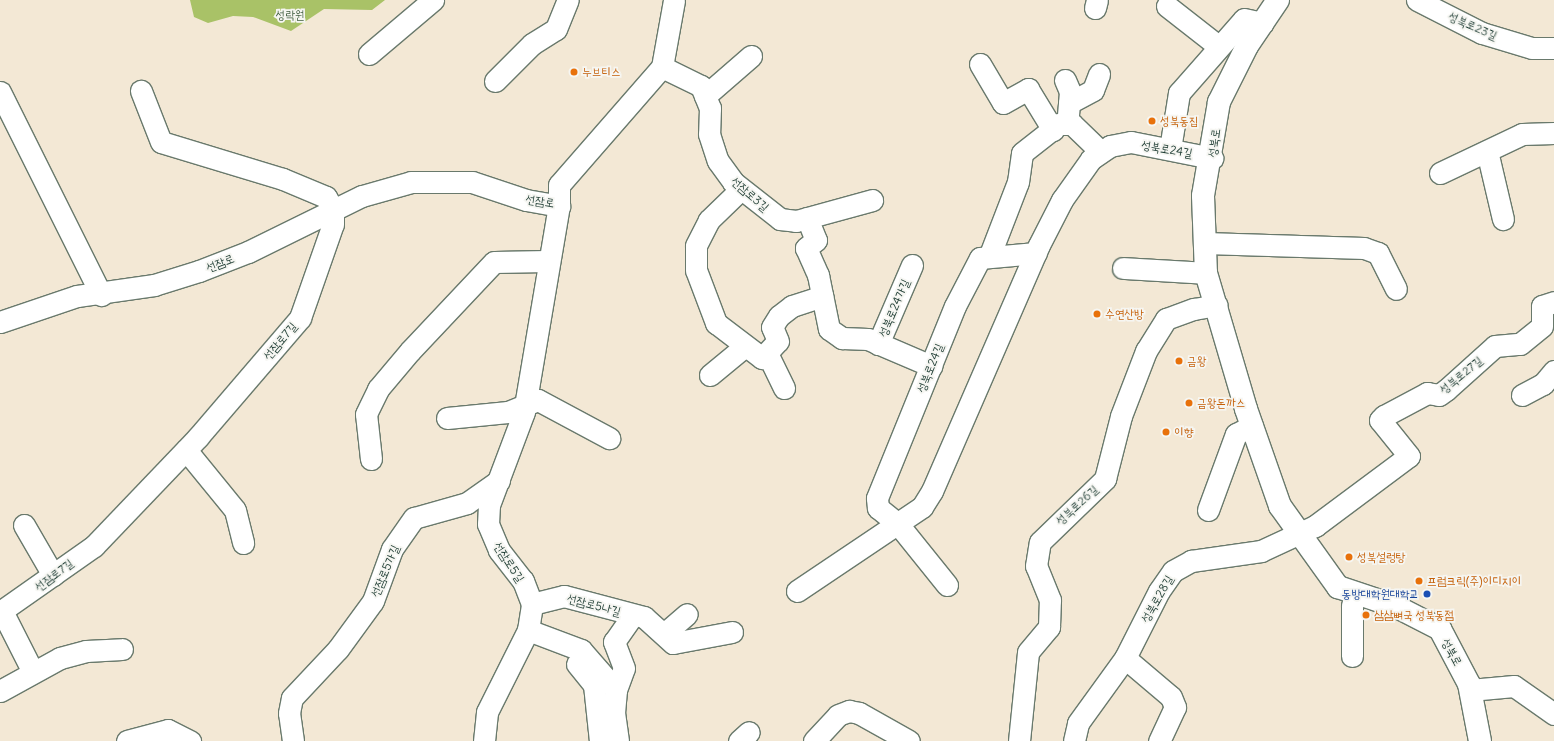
<!DOCTYPE html>
<html>
<head>
<meta charset="utf-8">
<style>
  body { margin:0 }
  #map { position:relative; width:1554px; height:741px; overflow:hidden; background:#f3e8d5; font-family:Delius,"Poor Story",sans-serif }
  div>[style] { position:absolute }
  .green>* { inset:0; background:#a9c267 }
  .roads { filter:drop-shadow(1px 0 #69796c) drop-shadow(-1px 0 #69796c) drop-shadow(0 1px #69796c) drop-shadow(0 -1px #69796c) }
  .minor>* { height:21px; margin:-10.5px; padding:0 10.5px; transform-origin:10.5px; border-radius:10.5px; background:#fff }
  .major>* { height:22px; margin:-11px; padding:0 11px; transform-origin:11px; border-radius:11px; background:#fff }
  .dots>* { width:11px; height:11px; translate:-50% -50%; box-sizing:border-box; border:2px solid #f6f6f2; border-radius:50% }
  span { translate:-50% -50%; white-space:nowrap; text-align:center; line-height:1.15; -webkit-text-stroke:3.5px #f6f6f2; paint-order:stroke }
  .park-label { font-size:12px; color:#425e41 }
  .street-label { font-size:12px; color:#1f3d34 }
  .food-label { font-size:12px; color:#c56008 }
  .left { translate:0 -50%; text-align:left }
  .transit-label { font-size:12px; color:#164399 }
  .right { translate:-100% -50%; text-align:right }
</style>
</head>
<body>
<div id="map">
  <div class="green">
    <i style="clip-path:polygon(190px 0,385px 0,372px 10px,324px 9px,291px 31px,253px 17px,233px 16px,208px 23px,194px 17px)"></i>
  </div>
  <div class="roads">
    <div class="minor">
      <i style="left:1417px;top:0;width:73px;rotate:26.9deg"></i>
      <i style="left:1482px;top:33px;width:52px;rotate:16.7deg"></i>
      <i style="left:1532px;top:48px;width:22px"></i>
      <i style="left:1167px;top:6px;width:65px;rotate:38.1deg"></i>
      <i style="left:1095px;top:8px;width:8px;rotate:-76deg"></i>
      <i style="left:369px;top:54px;width:84px;rotate:-40.2deg"></i>
      <i style="left:980px;top:64px;width:45px;rotate:59.5deg"></i>
      <i style="left:1003px;top:103px;width:29px;rotate:-29deg"></i>
      <i style="left:1028px;top:89px;width:48px;rotate:58.6deg"></i>
      <i style="left:662px;top:67px;width:43px;rotate:26deg"></i>
      <i style="left:701px;top:86px;width:24px;rotate:68deg"></i>
      <i style="left:710px;top:108px;width:26px;rotate:92deg"></i>
      <i style="left:709px;top:134px;width:28px;rotate:72deg"></i>
      <i style="left:718px;top:161px;width:26px;rotate:54deg"></i>
      <i style="left:733px;top:182px;width:60px;rotate:38.2deg"></i>
      <i style="left:780px;top:219px;width:16px;rotate:7deg"></i>
      <i style="left:796px;top:221px;width:79px;rotate:-15.4deg"></i>
      <i style="left:1065px;top:80px;width:13px;rotate:67deg"></i>
      <i style="left:1070px;top:92px;width:32px;rotate:95deg"></i>
      <i style="left:495px;top:81px;width:52px;rotate:-45deg"></i>
      <i style="left:532px;top:44px;width:28px;rotate:-32deg"></i>
      <i style="left:556px;top:29px;width:31px;rotate:-68deg"></i>
      <i style="left:0;top:92px;width:227px;rotate:63.5deg"></i>
      <i style="left:705px;top:96px;width:61px;rotate:-41deg"></i>
      <i style="left:1069px;top:103px;width:27px;rotate:-28deg"></i>
      <i style="left:1093px;top:90px;width:17px;rotate:-69deg"></i>
      <i style="left:1170px;top:149px;width:57px;rotate:-80.9deg"></i>
      <i style="left:1179px;top:93px;width:98px;rotate:-48.7deg"></i>
      <i style="left:1244px;top:19px;width:19px;rotate:12deg"></i>
      <i style="left:1487px;top:151px;width:70px;rotate:76.8deg"></i>
      <i style="left:1440px;top:173px;width:91px;rotate:-25.4deg"></i>
      <i style="left:1522px;top:134px;width:32px;rotate:-2deg"></i>
      <i style="left:741px;top:189px;width:45px;rotate:135.9deg"></i>
      <i style="left:709px;top:220px;width:29px;rotate:117deg"></i>
      <i style="left:696px;top:246px;width:24px;rotate:90deg"></i>
      <i style="left:696px;top:270px;width:57px;rotate:69.3deg"></i>
      <i style="left:716px;top:323px;width:58px;rotate:37.3deg"></i>
      <i style="left:762px;top:358px;width:23px;rotate:-47deg"></i>
      <i style="left:778px;top:341px;width:15px;rotate:-113deg"></i>
      <i style="left:772px;top:327px;width:13px;rotate:-58deg"></i>
      <i style="left:779px;top:316px;width:16px;rotate:-38deg"></i>
      <i style="left:792px;top:306px;width:32px;rotate:-18deg"></i>
      <i style="left:807px;top:218px;width:24px;rotate:68deg"></i>
      <i style="left:816px;top:240px;width:13px;rotate:141deg"></i>
      <i style="left:806px;top:248px;width:30px;rotate:66deg"></i>
      <i style="left:818px;top:275px;width:55px;rotate:78.5deg"></i>
      <i style="left:829px;top:329px;width:16px;rotate:35deg"></i>
      <i style="left:842px;top:338px;width:26px;rotate:2deg"></i>
      <i style="left:868px;top:339px;width:69px;rotate:23.2deg"></i>
      <i style="left:1205px;top:243px;width:159px;rotate:1.8deg"></i>
      <i style="left:1364px;top:248px;width:15px;rotate:20deg"></i>
      <i style="left:1378px;top:253px;width:40px;rotate:63.4deg"></i>
      <i style="left:989px;top:257px;width:80px;rotate:-68.9deg"></i>
      <i style="left:1018px;top:182px;width:29px;rotate:-82deg"></i>
      <i style="left:1022px;top:153px;width:47px;rotate:-38.1deg"></i>
      <i style="left:1059px;top:124px;width:13px"></i>
      <i style="left:1072px;top:124px;width:40px;rotate:44deg"></i>
      <i style="left:1123px;top:268px;width:83px;rotate:3.4deg"></i>
      <i style="left:0;top:322px;width:81px;rotate:-18.7deg"></i>
      <i style="left:77px;top:296px;width:78px;rotate:-8.1deg"></i>
      <i style="left:154px;top:285px;width:47px;rotate:-17.3deg"></i>
      <i style="left:199px;top:271px;width:53px;rotate:-21.2deg"></i>
      <i style="left:248px;top:252px;width:127px;rotate:-26.2deg"></i>
      <i style="left:362px;top:196px;width:51px;rotate:-15.9deg"></i>
      <i style="left:411px;top:182px;width:61px"></i>
      <i style="left:472px;top:182px;width:57px;rotate:18.4deg"></i>
      <i style="left:526px;top:200px;width:34px;rotate:10deg"></i>
      <i style="left:878px;top:344px;width:86px;rotate:-66.7deg"></i>
      <i style="left:767px;top:353px;width:39px;rotate:64deg"></i>
      <i style="left:710px;top:375px;width:44px;rotate:-39.5deg"></i>
      <i style="left:1522px;top:395px;width:24px;rotate:-28deg"></i>
      <i style="left:1543px;top:384px;width:17px;rotate:-50deg"></i>
      <i style="left:447px;top:418px;width:61px;rotate:-5.6deg"></i>
      <i style="left:508px;top:412px;width:32px;rotate:-22deg"></i>
      <i style="left:538px;top:400px;width:81px;rotate:28.2deg"></i>
      <i style="left:186px;top:450px;width:77px;rotate:50.8deg"></i>
      <i style="left:235px;top:510px;width:34px;rotate:76deg"></i>
      <i style="left:371px;top:459px;width:45px;rotate:-96.3deg"></i>
      <i style="left:366px;top:414px;width:28px;rotate:-64deg"></i>
      <i style="left:378px;top:389px;width:50px;rotate:-49.9deg"></i>
      <i style="left:410px;top:351px;width:122px;rotate:-46.7deg"></i>
      <i style="left:494px;top:262px;width:53px;rotate:-1.1deg"></i>
      <i style="left:1208px;top:510px;width:81px;rotate:-69.8deg"></i>
      <i style="left:1236px;top:434px;width:18px;rotate:-27deg"></i>
      <i style="left:24px;top:525px;width:58px;rotate:59.9deg"></i>
      <i style="left:947px;top:585px;width:78px;rotate:-128.8deg"></i>
      <i style="left:898px;top:524px;width:26px;rotate:-141deg"></i>
      <i style="left:878px;top:508px;width:10px;rotate:-96deg"></i>
      <i style="left:877px;top:498px;width:207px;rotate:-67.9deg"></i>
      <i style="left:955px;top:306px;width:54px;rotate:-62.5deg"></i>
      <i style="left:980px;top:258px;width:56px;rotate:-5.1deg"></i>
      <i style="left:797px;top:591px;width:151px;rotate:-33.9deg"></i>
      <i style="left:922px;top:507px;width:19px;rotate:-58deg"></i>
      <i style="left:932px;top:491px;width:268px;rotate:-66.5deg"></i>
      <i style="left:1039px;top:245px;width:51px;rotate:-62.9deg"></i>
      <i style="left:1062px;top:200px;width:50px;rotate:-54.7deg"></i>
      <i style="left:1091px;top:159px;width:23px;rotate:-34deg"></i>
      <i style="left:1110px;top:146px;width:21px;rotate:-11deg"></i>
      <i style="left:1131px;top:142px;width:83px;rotate:11.2deg"></i>
      <i style="left:532px;top:604px;width:33px;rotate:-14deg"></i>
      <i style="left:564px;top:596px;width:83px;rotate:14.7deg"></i>
      <i style="left:644px;top:617px;width:39px;rotate:42deg"></i>
      <i style="left:673px;top:643px;width:60px;rotate:-10.6deg"></i>
      <i style="left:2px;top:611px;width:68px;rotate:63.1deg"></i>
      <i style="left:0;top:612px;width:115px;rotate:-35.1deg"></i>
      <i style="left:94px;top:546px;width:151px;rotate:-46.3deg"></i>
      <i style="left:198px;top:437px;width:157px;rotate:-49.4deg"></i>
      <i style="left:300px;top:318px;width:100px;rotate:-70.7deg"></i>
      <i style="left:333px;top:224px;width:15px;rotate:-90deg"></i>
      <i style="left:333px;top:209px;width:14px;rotate:-120deg"></i>
      <i style="left:326px;top:197px;width:47px;rotate:-157.3deg"></i>
      <i style="left:283px;top:179px;width:127px;rotate:-163.1deg"></i>
      <i style="left:161px;top:142px;width:55px;rotate:-111.4deg"></i>
      <i style="left:528px;top:630px;width:57px;rotate:20.7deg"></i>
      <i style="left:581px;top:650px;width:53px;rotate:48.8deg"></i>
      <i style="left:664px;top:634px;width:30px;rotate:-41deg"></i>
      <i style="left:1352px;top:656px;width:50px;rotate:-90deg"></i>
      <i style="left:1352px;top:606px;width:13px;rotate:-77deg"></i>
      <i style="left:1125px;top:658px;width:60px;rotate:40.3deg"></i>
      <i style="left:1171px;top:697px;width:11px;rotate:68deg"></i>
      <i style="left:1175px;top:707px;width:38px;rotate:115deg"></i>
      <i style="left:577px;top:664px;width:27px;rotate:51deg"></i>
      <i style="left:594px;top:685px;width:56px;rotate:83.9deg"></i>
      <i style="left:1470px;top:690px;width:44px;rotate:-5.2deg"></i>
      <i style="left:1514px;top:686px;width:49px;rotate:35deg"></i>
      <i style="left:0;top:691px;width:68px;rotate:-28.8deg"></i>
      <i style="left:60px;top:658px;width:27px;rotate:-15deg"></i>
      <i style="left:86px;top:651px;width:36px;rotate:-3deg"></i>
      <i style="left:127px;top:741px;width:42px;rotate:-15deg"></i>
      <i style="left:168px;top:730px;width:25px;rotate:27deg"></i>
      <i style="left:293px;top:741px;width:28px;rotate:-98deg"></i>
      <i style="left:289px;top:713px;width:15px;rotate:-79deg"></i>
      <i style="left:292px;top:698px;width:67px;rotate:-46.8deg"></i>
      <i style="left:338px;top:649px;width:59px;rotate:-53.9deg"></i>
      <i style="left:373px;top:601px;width:55px;rotate:-69.9deg"></i>
      <i style="left:392px;top:549px;width:38px;rotate:-55deg"></i>
      <i style="left:414px;top:518px;width:55px;rotate:-15.8deg"></i>
      <i style="left:467px;top:503px;width:39px;rotate:-35deg"></i>
      <i style="left:484px;top:741px;width:29px;rotate:-84deg"></i>
      <i style="left:487px;top:712px;width:92px;rotate:-63.4deg"></i>
      <i style="left:528px;top:630px;width:26px;rotate:-81deg"></i>
      <i style="left:532px;top:604px;width:25px;rotate:-111deg"></i>
      <i style="left:523px;top:581px;width:39px;rotate:-128deg"></i>
      <i style="left:499px;top:550px;width:28px;rotate:-113deg"></i>
      <i style="left:488px;top:524px;width:19px;rotate:-87deg"></i>
      <i style="left:489px;top:505px;width:99px;rotate:-69.4deg"></i>
      <i style="left:524px;top:412px;width:209px;rotate:-80.4deg"></i>
      <i style="left:559px;top:206px;width:21px;rotate:-90deg"></i>
      <i style="left:559px;top:185px;width:157px;rotate:-48.9deg"></i>
      <i style="left:662px;top:67px;width:68px;rotate:-79.8deg"></i>
      <i style="left:618px;top:741px;width:28px;rotate:-98deg"></i>
      <i style="left:614px;top:713px;width:23px;rotate:-85deg"></i>
      <i style="left:616px;top:690px;width:23px;rotate:-70deg"></i>
      <i style="left:624px;top:668px;width:28px;rotate:-111deg"></i>
      <i style="left:614px;top:642px;width:33px;rotate:-55deg"></i>
      <i style="left:739px;top:741px;width:13px;rotate:-42deg"></i>
      <i style="left:814px;top:741px;width:35px;rotate:-47deg"></i>
      <i style="left:838px;top:715px;width:12px;rotate:-20deg"></i>
      <i style="left:849px;top:711px;width:10px;rotate:11deg"></i>
      <i style="left:859px;top:713px;width:57px;rotate:29.2deg"></i>
      <i style="left:1019px;top:741px;width:89px;rotate:-84.2deg"></i>
      <i style="left:1028px;top:652px;width:33px;rotate:-50deg"></i>
      <i style="left:1049px;top:627px;width:27px;rotate:-88deg"></i>
      <i style="left:1050px;top:600px;width:37px;rotate:-112deg"></i>
      <i style="left:1036px;top:566px;width:24px;rotate:-81deg"></i>
      <i style="left:1040px;top:542px;width:91px;rotate:-44.1deg"></i>
      <i style="left:1105px;top:479px;width:65px;rotate:-75.7deg"></i>
      <i style="left:1121px;top:416px;width:70px;rotate:-69deg"></i>
      <i style="left:1146px;top:351px;width:38px;rotate:-58deg"></i>
      <i style="left:1166px;top:319px;width:30px;rotate:-20deg"></i>
      <i style="left:1194px;top:309px;width:23px;rotate:-10deg"></i>
      <i style="left:1074px;top:741px;width:18px;rotate:-77deg"></i>
      <i style="left:1078px;top:723px;width:80px;rotate:-54.1deg"></i>
      <i style="left:1125px;top:658px;width:75px;rotate:-63.1deg"></i>
      <i style="left:1159px;top:591px;width:24px;rotate:-55deg"></i>
      <i style="left:1173px;top:571px;width:21px;rotate:-29deg"></i>
      <i style="left:1191px;top:561px;width:71px;rotate:-8.1deg"></i>
      <i style="left:1261px;top:551px;width:60px;rotate:-24.8deg"></i>
      <i style="left:1315px;top:526px;width:117px;rotate:-36.7deg"></i>
      <i style="left:1409px;top:456px;width:46px;rotate:-128.9deg"></i>
      <i style="left:1380px;top:420px;width:6px;rotate:-45deg"></i>
      <i style="left:1384px;top:416px;width:49px;rotate:-28.1deg"></i>
      <i style="left:1427px;top:393px;width:12px;rotate:9deg"></i>
      <i style="left:1439px;top:395px;width:9px;rotate:-36deg"></i>
      <i style="left:1446px;top:390px;width:66px;rotate:-41.9deg"></i>
      <i style="left:1495px;top:346px;width:25px;rotate:-5deg"></i>
      <i style="left:1520px;top:344px;width:28px;rotate:-39deg"></i>
      <i style="left:1542px;top:326px;width:20px;rotate:-90deg"></i>
      <i style="left:1542px;top:306px;width:13px;rotate:-18deg"></i>
    </div>
    <div class="major">
      <i style="left:1278px;top:0;width:55px;rotate:124deg"></i>
      <i style="left:1247px;top:46px;width:63px;rotate:116.6deg"></i>
      <i style="left:1219px;top:102px;width:95px;rotate:99.7deg"></i>
      <i style="left:1203px;top:196px;width:77px;rotate:87.8deg"></i>
      <i style="left:1206px;top:273px;width:142px;rotate:73.6deg"></i>
      <i style="left:1246px;top:409px;width:103px;rotate:70.7deg"></i>
      <i style="left:1280px;top:506px;width:100px;rotate:54.4deg"></i>
      <i style="left:1338px;top:587px;width:60px;rotate:18.4deg"></i>
      <i style="left:1395px;top:606px;width:51px;rotate:27.1deg"></i>
      <i style="left:1440px;top:629px;width:62px;rotate:62.2deg"></i>
      <i style="left:1469px;top:684px;width:58px;rotate:79.1deg"></i>
    </div>
  </div>
  <div class="dots">
    <i style="left:574px;top:72px;background:#e8710a"></i>
    <i style="left:1152px;top:121px;background:#e8710a"></i>
    <i style="left:1097px;top:314px;background:#e8710a"></i>
    <i style="left:1179px;top:361px;background:#e8710a"></i>
    <i style="left:1189px;top:403px;background:#e8710a"></i>
    <i style="left:1166px;top:432px;background:#e8710a"></i>
    <i style="left:1349px;top:557px;background:#e8710a"></i>
    <i style="left:1419px;top:581px;background:#e8710a"></i>
    <i style="left:1427px;top:594px;background:#1a4fb4"></i>
    <i style="left:1366px;top:615px;background:#e8710a"></i>
  </div>
  <div class="park-label">
    <span style="left:290px;top:15px">성락원</span>
  </div>
  <div class="street-label">
    <span style="left:1473px;top:26px;rotate:24deg">성북로23길</span>
    <span style="left:1214px;top:143px;rotate:-82deg">성북로</span>
    <span style="left:1167px;top:149px;rotate:10deg">성북로24길</span>
    <span style="left:750px;top:194px;rotate:41deg">선잠로3길</span>
    <span style="left:540px;top:201px;rotate:9deg">선잠로</span>
    <span style="left:220px;top:263px;rotate:-21deg">선잠로</span>
    <span style="left:894px;top:308px;rotate:-67deg">성북로24가길</span>
    <span style="left:280px;top:341px;rotate:-50deg">선잠로7길</span>
    <span style="left:930px;top:368px;rotate:-68deg">성북로24길</span>
    <span style="left:1461px;top:375px;rotate:-39deg">성북로27길</span>
    <span style="left:1077px;top:505px;rotate:-42deg">성북로26길</span>
    <span style="left:509px;top:562px;rotate:57deg">선잠로5길</span>
    <span style="left:385px;top:571px;rotate:-67deg">선잠로5가길</span>
    <span style="left:54px;top:575px;rotate:-37deg">선잠로7길</span>
    <span style="left:1157px;top:599px;rotate:-60deg">성북로28길</span>
    <span style="left:594px;top:605px;rotate:15deg">선잠로5나길</span>
    <span style="left:1452px;top:652px;rotate:62deg">성북로</span>
  </div>
  <div class="food-label">
    <span class="left" style="left:582px;top:72px">누브티스</span>
    <span class="left" style="left:1160px;top:121px">성북동집</span>
    <span class="left" style="left:1105px;top:314px">수연산방</span>
    <span class="left" style="left:1187px;top:361px">금왕</span>
    <span class="left" style="left:1197px;top:403px">금왕돈까스</span>
    <span class="left" style="left:1174px;top:432px">이향</span>
    <span class="left" style="left:1357px;top:557px">성북설렁탕</span>
    <span class="left" style="left:1427px;top:581px">프럼크릭(주)이디지이</span>
    <span class="left" style="left:1374px;top:615px">삼삼뼈국 성북동점</span>
  </div>
  <div class="transit-label">
    <span class="right" style="left:1419px;top:594px">동방대학원대학교</span>
  </div>
</div>
</body>
</html>
